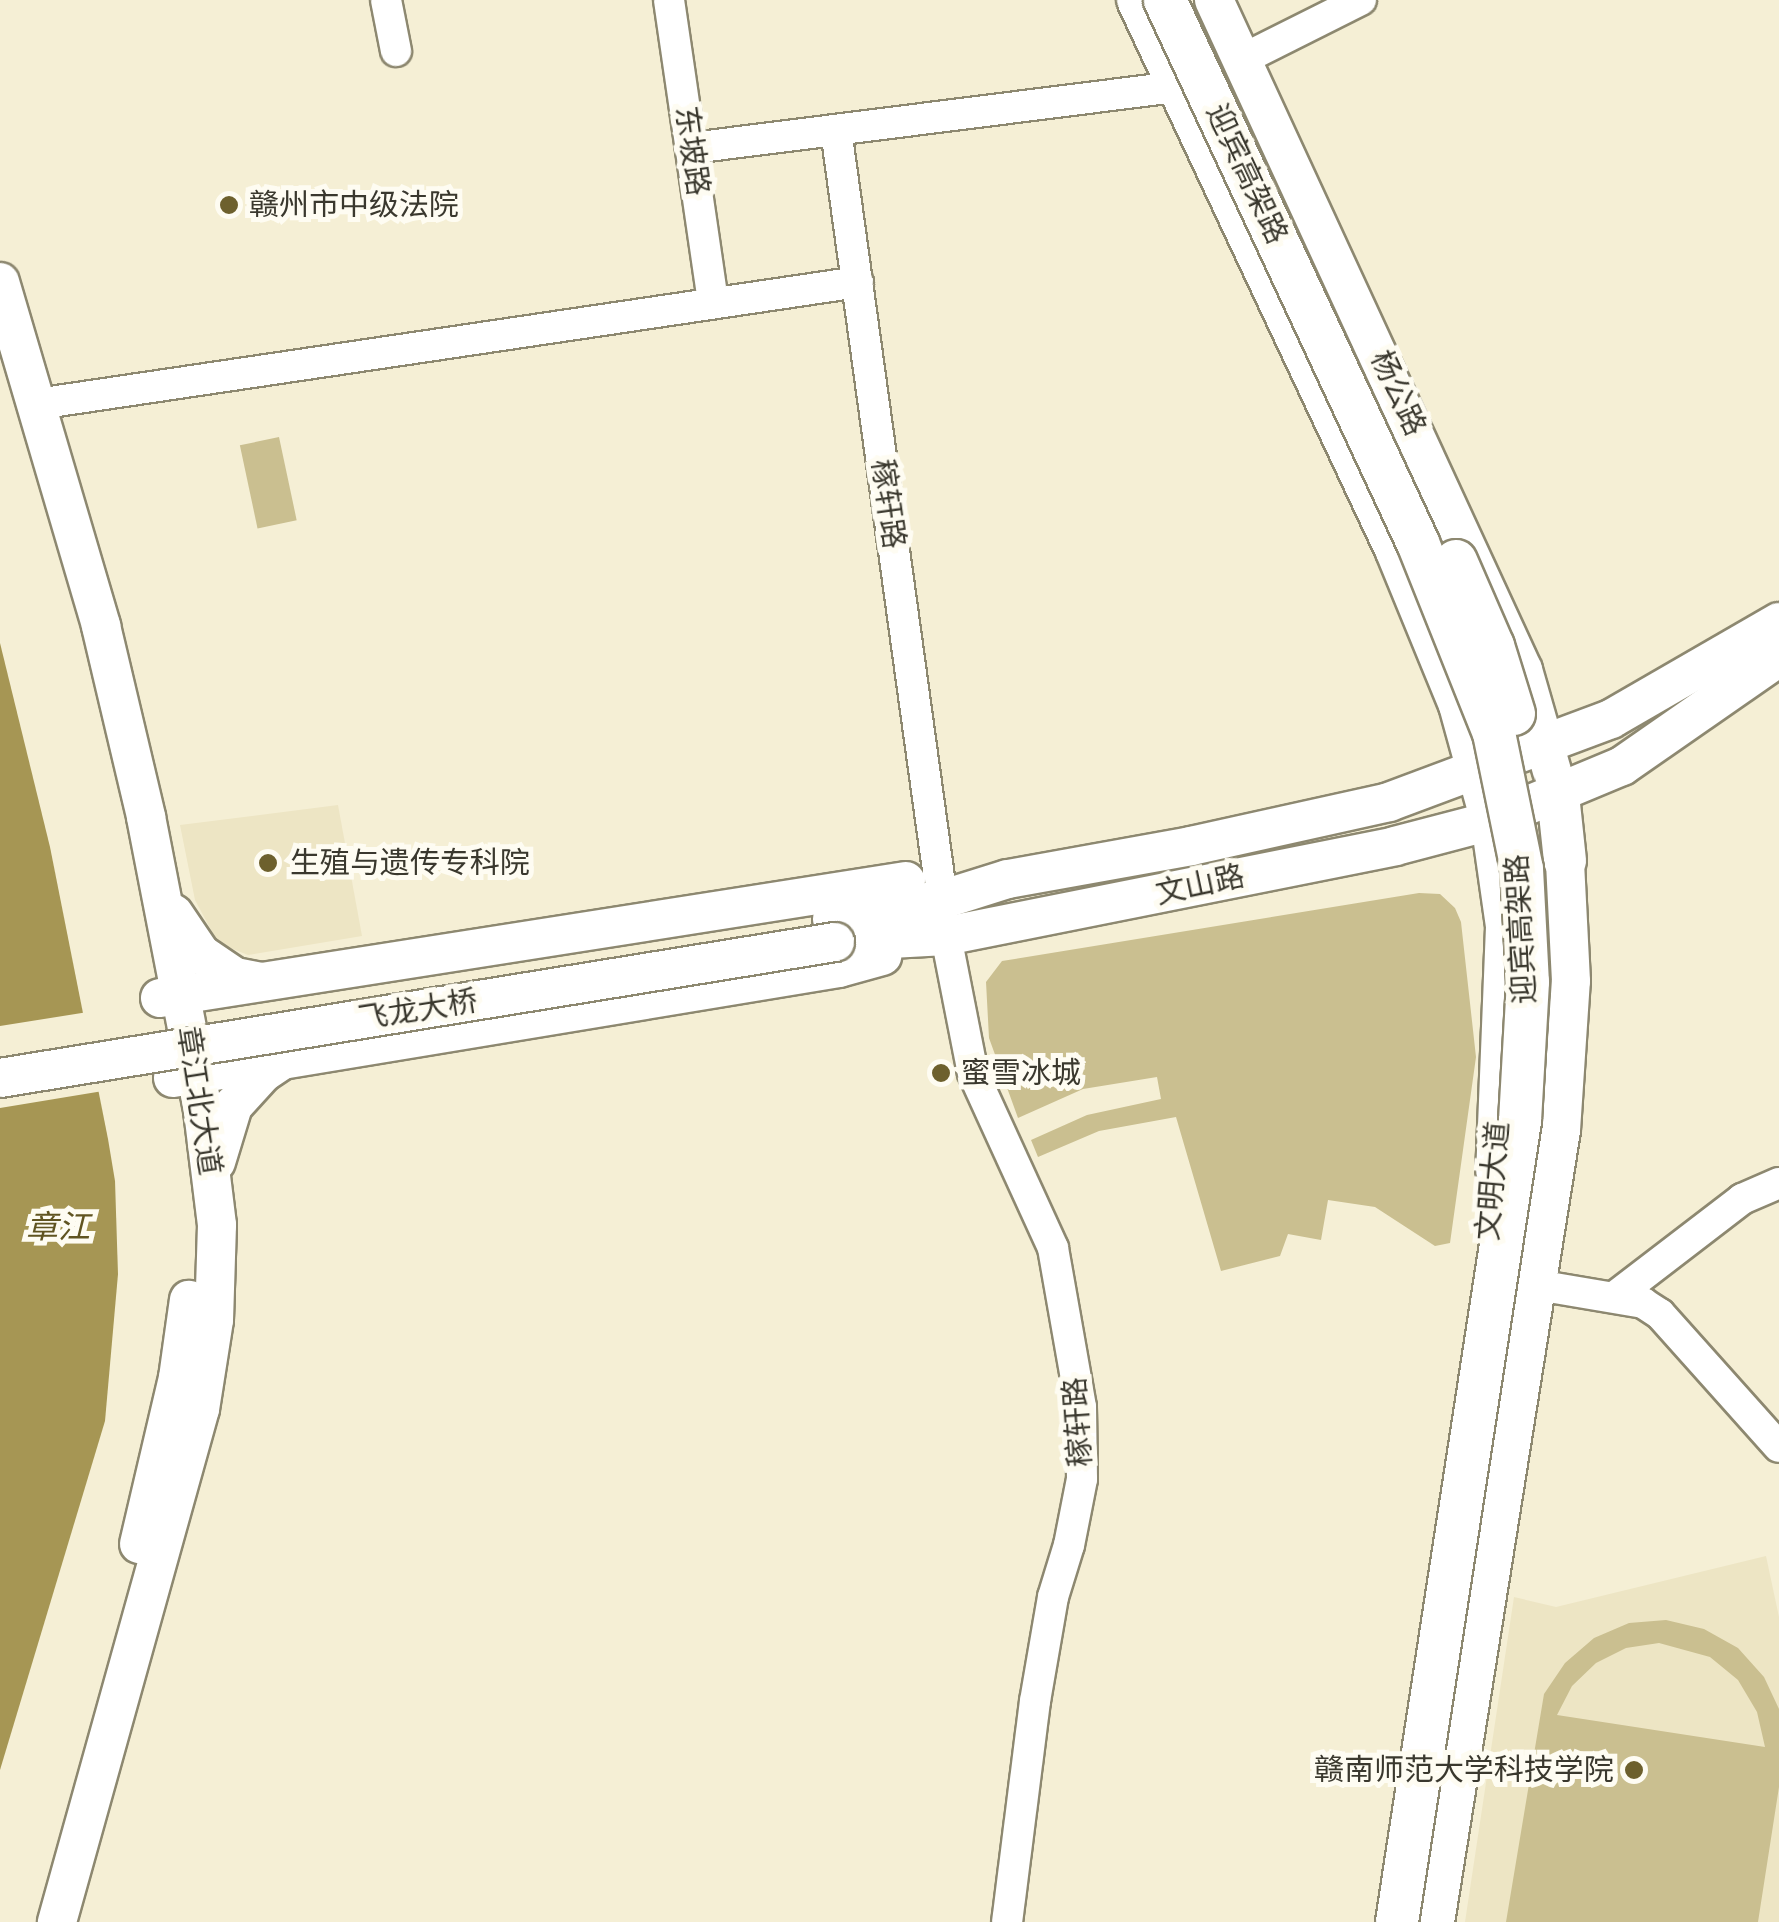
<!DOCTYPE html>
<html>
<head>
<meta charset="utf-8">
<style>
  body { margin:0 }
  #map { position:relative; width:1779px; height:1922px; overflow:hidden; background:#f5efd5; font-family:Arial,"Noto Sans SC",sans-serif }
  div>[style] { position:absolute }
  .built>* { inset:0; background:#ede5c4 }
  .green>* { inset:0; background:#cabf90; transform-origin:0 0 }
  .water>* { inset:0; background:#a69654 }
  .pier>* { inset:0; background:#f5efd5 }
  .roads { filter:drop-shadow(2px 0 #8d8870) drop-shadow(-2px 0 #8d8870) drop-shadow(0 2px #8d8870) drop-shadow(0 -2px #8d8870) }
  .minor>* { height:30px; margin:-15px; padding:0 15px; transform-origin:15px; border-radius:15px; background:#fff }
  .major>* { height:38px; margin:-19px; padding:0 19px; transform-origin:19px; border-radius:19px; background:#fff }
  .highway>* { height:42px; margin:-21px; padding:0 21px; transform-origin:21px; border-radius:21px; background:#fff }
  .bridges { filter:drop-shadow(2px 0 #8d8870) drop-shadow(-2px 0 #8d8870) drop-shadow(0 2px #8d8870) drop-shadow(0 -2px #8d8870) }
  .major-bridge>* { height:38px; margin:-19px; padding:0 19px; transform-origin:19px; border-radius:19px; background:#fff }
  .highway-bridge>* { height:42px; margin:-21px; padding:0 21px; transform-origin:21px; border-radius:21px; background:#fff }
  .dots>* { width:28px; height:28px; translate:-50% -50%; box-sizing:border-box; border:5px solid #fefcf2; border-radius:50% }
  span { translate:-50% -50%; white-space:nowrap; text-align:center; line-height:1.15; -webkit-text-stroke:10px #fefcf2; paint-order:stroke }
  .street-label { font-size:30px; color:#3a382e }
  .poi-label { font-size:30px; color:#3a382e }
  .left { translate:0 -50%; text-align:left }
  .right { translate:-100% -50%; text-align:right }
  .water-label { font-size:32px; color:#605421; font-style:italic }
</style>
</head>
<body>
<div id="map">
  <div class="built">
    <i style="clip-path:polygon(338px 805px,362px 936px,248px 955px,218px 943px,195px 900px,180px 825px)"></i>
    <i style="clip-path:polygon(1766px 1556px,1779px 1617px,1779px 1922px,1465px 1922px,1514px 1597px,1556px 1607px)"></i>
  </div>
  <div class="green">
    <i style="left:279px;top:437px;width:85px;height:40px;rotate:78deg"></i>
    <i style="clip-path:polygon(1419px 893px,1440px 894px,1455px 908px,1461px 922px,1476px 1057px,1450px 1243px,1435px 1246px,1375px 1207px,1328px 1200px,1321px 1240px,1288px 1234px,1280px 1256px,1221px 1271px,1176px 1117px,1099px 1131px,1038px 1157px,1031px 1140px,1087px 1115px,1161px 1099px,1157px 1077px,1083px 1089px,1018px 1118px,989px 1038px,986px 982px,1002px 961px)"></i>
    <i style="clip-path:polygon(evenodd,1666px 1620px,1704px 1629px,1738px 1648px,1764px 1677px,1779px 1709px,1779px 1787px,1758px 1922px,1506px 1922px,1544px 1694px,1565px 1663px,1594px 1638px,1629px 1623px,1666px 1620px,1659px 1643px,1710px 1657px,1738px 1680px,1757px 1712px,1765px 1747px,1557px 1715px,1572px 1686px,1596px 1663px,1626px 1648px,1659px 1643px)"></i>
  </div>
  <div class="water">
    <i style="clip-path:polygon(0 643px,50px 847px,108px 1139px,115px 1181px,118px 1274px,105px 1421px,0 1770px)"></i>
  </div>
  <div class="pier">
    <i style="clip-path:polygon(88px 1012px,103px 1091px,0 1108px,0 1026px)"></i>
  </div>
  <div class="roads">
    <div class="minor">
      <i style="left:386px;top:0;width:52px;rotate:78.9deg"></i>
      <i style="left:669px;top:0;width:306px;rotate:81.7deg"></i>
      <i style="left:1243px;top:59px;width:132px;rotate:-26.6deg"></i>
      <i style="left:836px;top:130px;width:754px;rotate:82.15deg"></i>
      <i style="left:692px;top:148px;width:488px;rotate:-7.2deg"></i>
      <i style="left:37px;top:404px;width:830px;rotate:-8.45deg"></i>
      <i style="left:946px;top:936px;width:140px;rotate:78.9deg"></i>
      <i style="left:973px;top:1073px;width:192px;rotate:65.4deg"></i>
      <i style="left:1053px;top:1248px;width:161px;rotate:80deg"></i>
      <i style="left:1081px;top:1407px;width:72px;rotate:89.2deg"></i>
      <i style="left:1082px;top:1479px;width:67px;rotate:101.1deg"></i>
      <i style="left:1069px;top:1545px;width:54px;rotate:107.1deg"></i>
      <i style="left:1053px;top:1597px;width:106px;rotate:99.8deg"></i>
      <i style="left:1035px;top:1701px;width:223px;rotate:97.2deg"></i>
      <i style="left:1537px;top:1285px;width:108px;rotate:9.6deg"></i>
      <i style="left:1643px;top:1303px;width:20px;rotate:33deg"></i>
      <i style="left:1660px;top:1314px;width:178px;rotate:48.2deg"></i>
      <i style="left:1617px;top:1295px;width:158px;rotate:-37.5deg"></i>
      <i style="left:1742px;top:1199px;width:40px;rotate:-23.4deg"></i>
    </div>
    <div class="major">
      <i style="left:1136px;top:0;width:607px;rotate:64.83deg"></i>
      <i style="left:1394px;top:549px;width:169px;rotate:67.7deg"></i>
      <i style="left:1458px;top:705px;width:120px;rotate:74.6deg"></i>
      <i style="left:1490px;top:821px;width:107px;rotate:81.9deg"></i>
      <i style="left:1505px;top:927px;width:244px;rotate:92.3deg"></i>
      <i style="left:1214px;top:0;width:738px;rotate:65.24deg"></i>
      <i style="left:1523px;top:670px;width:105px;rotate:74deg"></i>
      <i style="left:0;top:282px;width:359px;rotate:73.6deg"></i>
      <i style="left:101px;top:626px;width:196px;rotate:76.7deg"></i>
      <i style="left:146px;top:817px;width:299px;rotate:79deg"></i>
      <i style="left:203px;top:1111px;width:115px;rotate:83deg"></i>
      <i style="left:217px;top:1225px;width:95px;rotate:91.8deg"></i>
      <i style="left:214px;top:1320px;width:90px;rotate:98.9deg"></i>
      <i style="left:200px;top:1409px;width:533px;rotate:105.58deg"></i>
      <i style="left:174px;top:914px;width:48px;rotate:56deg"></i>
      <i style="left:201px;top:954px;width:41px;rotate:34.1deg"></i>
      <i style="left:235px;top:977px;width:25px;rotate:11deg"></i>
      <i style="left:832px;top:919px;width:114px;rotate:-10.1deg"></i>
      <i style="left:944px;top:899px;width:67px;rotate:-17.4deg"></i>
      <i style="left:1008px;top:879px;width:186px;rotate:-10.2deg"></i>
      <i style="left:1191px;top:846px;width:203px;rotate:-12.5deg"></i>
      <i style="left:1389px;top:802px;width:237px;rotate:-20.5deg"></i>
      <i style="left:1611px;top:719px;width:194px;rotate:-30deg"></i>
      <i style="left:835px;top:942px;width:111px;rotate:-3.1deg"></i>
      <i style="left:946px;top:936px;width:458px;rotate:-11.3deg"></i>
      <i style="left:1395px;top:846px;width:98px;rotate:-14.7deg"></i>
      <i style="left:1490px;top:821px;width:143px;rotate:-22.6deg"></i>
      <i style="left:1622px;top:766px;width:191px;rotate:-34.8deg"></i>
      <i style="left:160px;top:998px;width:755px;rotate:-8.91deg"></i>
      <i style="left:173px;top:1078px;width:675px;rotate:-9.38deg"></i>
      <i style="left:839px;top:968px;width:45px;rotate:-15.6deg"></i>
      <i style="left:216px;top:1162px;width:59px;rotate:-73.1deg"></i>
      <i style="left:233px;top:1106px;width:45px;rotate:-47.7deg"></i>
      <i style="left:263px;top:1073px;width:22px;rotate:-34deg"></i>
      <i style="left:139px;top:1544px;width:171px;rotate:-76.8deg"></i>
      <i style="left:178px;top:1378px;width:79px;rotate:-82deg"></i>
      <i style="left:1435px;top:1922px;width:802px;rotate:-80.96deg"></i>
      <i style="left:1561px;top:1130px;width:149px;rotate:-86.2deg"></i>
      <i style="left:1571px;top:981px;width:120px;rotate:-92.9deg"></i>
    </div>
    <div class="highway">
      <i style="left:1558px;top:795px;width:66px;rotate:83.9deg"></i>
    </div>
  </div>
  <div class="bridges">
    <div class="major-bridge">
      <i style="left:0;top:1078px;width:846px;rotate:-9.25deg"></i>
    </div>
    <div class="highway-bridge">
      <i style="left:1165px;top:0;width:599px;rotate:65.02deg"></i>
      <i style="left:1418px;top:543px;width:205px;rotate:68.2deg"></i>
      <i style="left:1494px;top:733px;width:139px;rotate:78.4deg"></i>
      <i style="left:1522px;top:869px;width:113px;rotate:87deg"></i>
      <i style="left:1528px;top:982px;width:139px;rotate:93.3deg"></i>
      <i style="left:1520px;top:1121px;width:810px;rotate:98.73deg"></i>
      <i style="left:1456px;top:561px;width:93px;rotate:66.5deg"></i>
      <i style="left:1493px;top:646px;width:71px;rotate:72.8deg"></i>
    </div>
  </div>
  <div class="dots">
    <i style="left:229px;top:205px;background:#6d602d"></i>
    <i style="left:268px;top:863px;background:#6d602d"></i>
    <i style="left:941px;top:1073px;background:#6d602d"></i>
    <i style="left:1634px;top:1770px;background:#6d602d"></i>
  </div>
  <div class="street-label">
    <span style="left:692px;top:151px;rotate:82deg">东坡路</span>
    <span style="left:1247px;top:174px;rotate:65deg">迎宾高架路</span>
    <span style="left:1398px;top:393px;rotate:65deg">杨公路</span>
    <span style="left:888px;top:504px;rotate:82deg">稼轩路</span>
    <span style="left:1200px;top:885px;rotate:-12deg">文山路</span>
    <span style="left:1521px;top:929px;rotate:-93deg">迎宾高架路</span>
    <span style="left:418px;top:1010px;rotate:-9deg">飞龙大桥</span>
    <span style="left:199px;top:1101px;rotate:81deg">章江北大道</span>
    <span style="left:1493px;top:1181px;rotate:-85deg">文明大道</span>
    <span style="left:1078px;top:1422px;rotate:-94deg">稼轩路</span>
  </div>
  <div class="poi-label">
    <span class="left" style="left:249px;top:205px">赣州市中级法院</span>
    <span class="left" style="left:290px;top:863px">生殖与遗传专科院</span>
    <span class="left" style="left:961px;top:1073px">蜜雪冰城</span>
    <span class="right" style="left:1614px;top:1770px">赣南师范大学科技学院</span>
  </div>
  <div class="water-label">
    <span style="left:58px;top:1227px">章江</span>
  </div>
</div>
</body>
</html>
